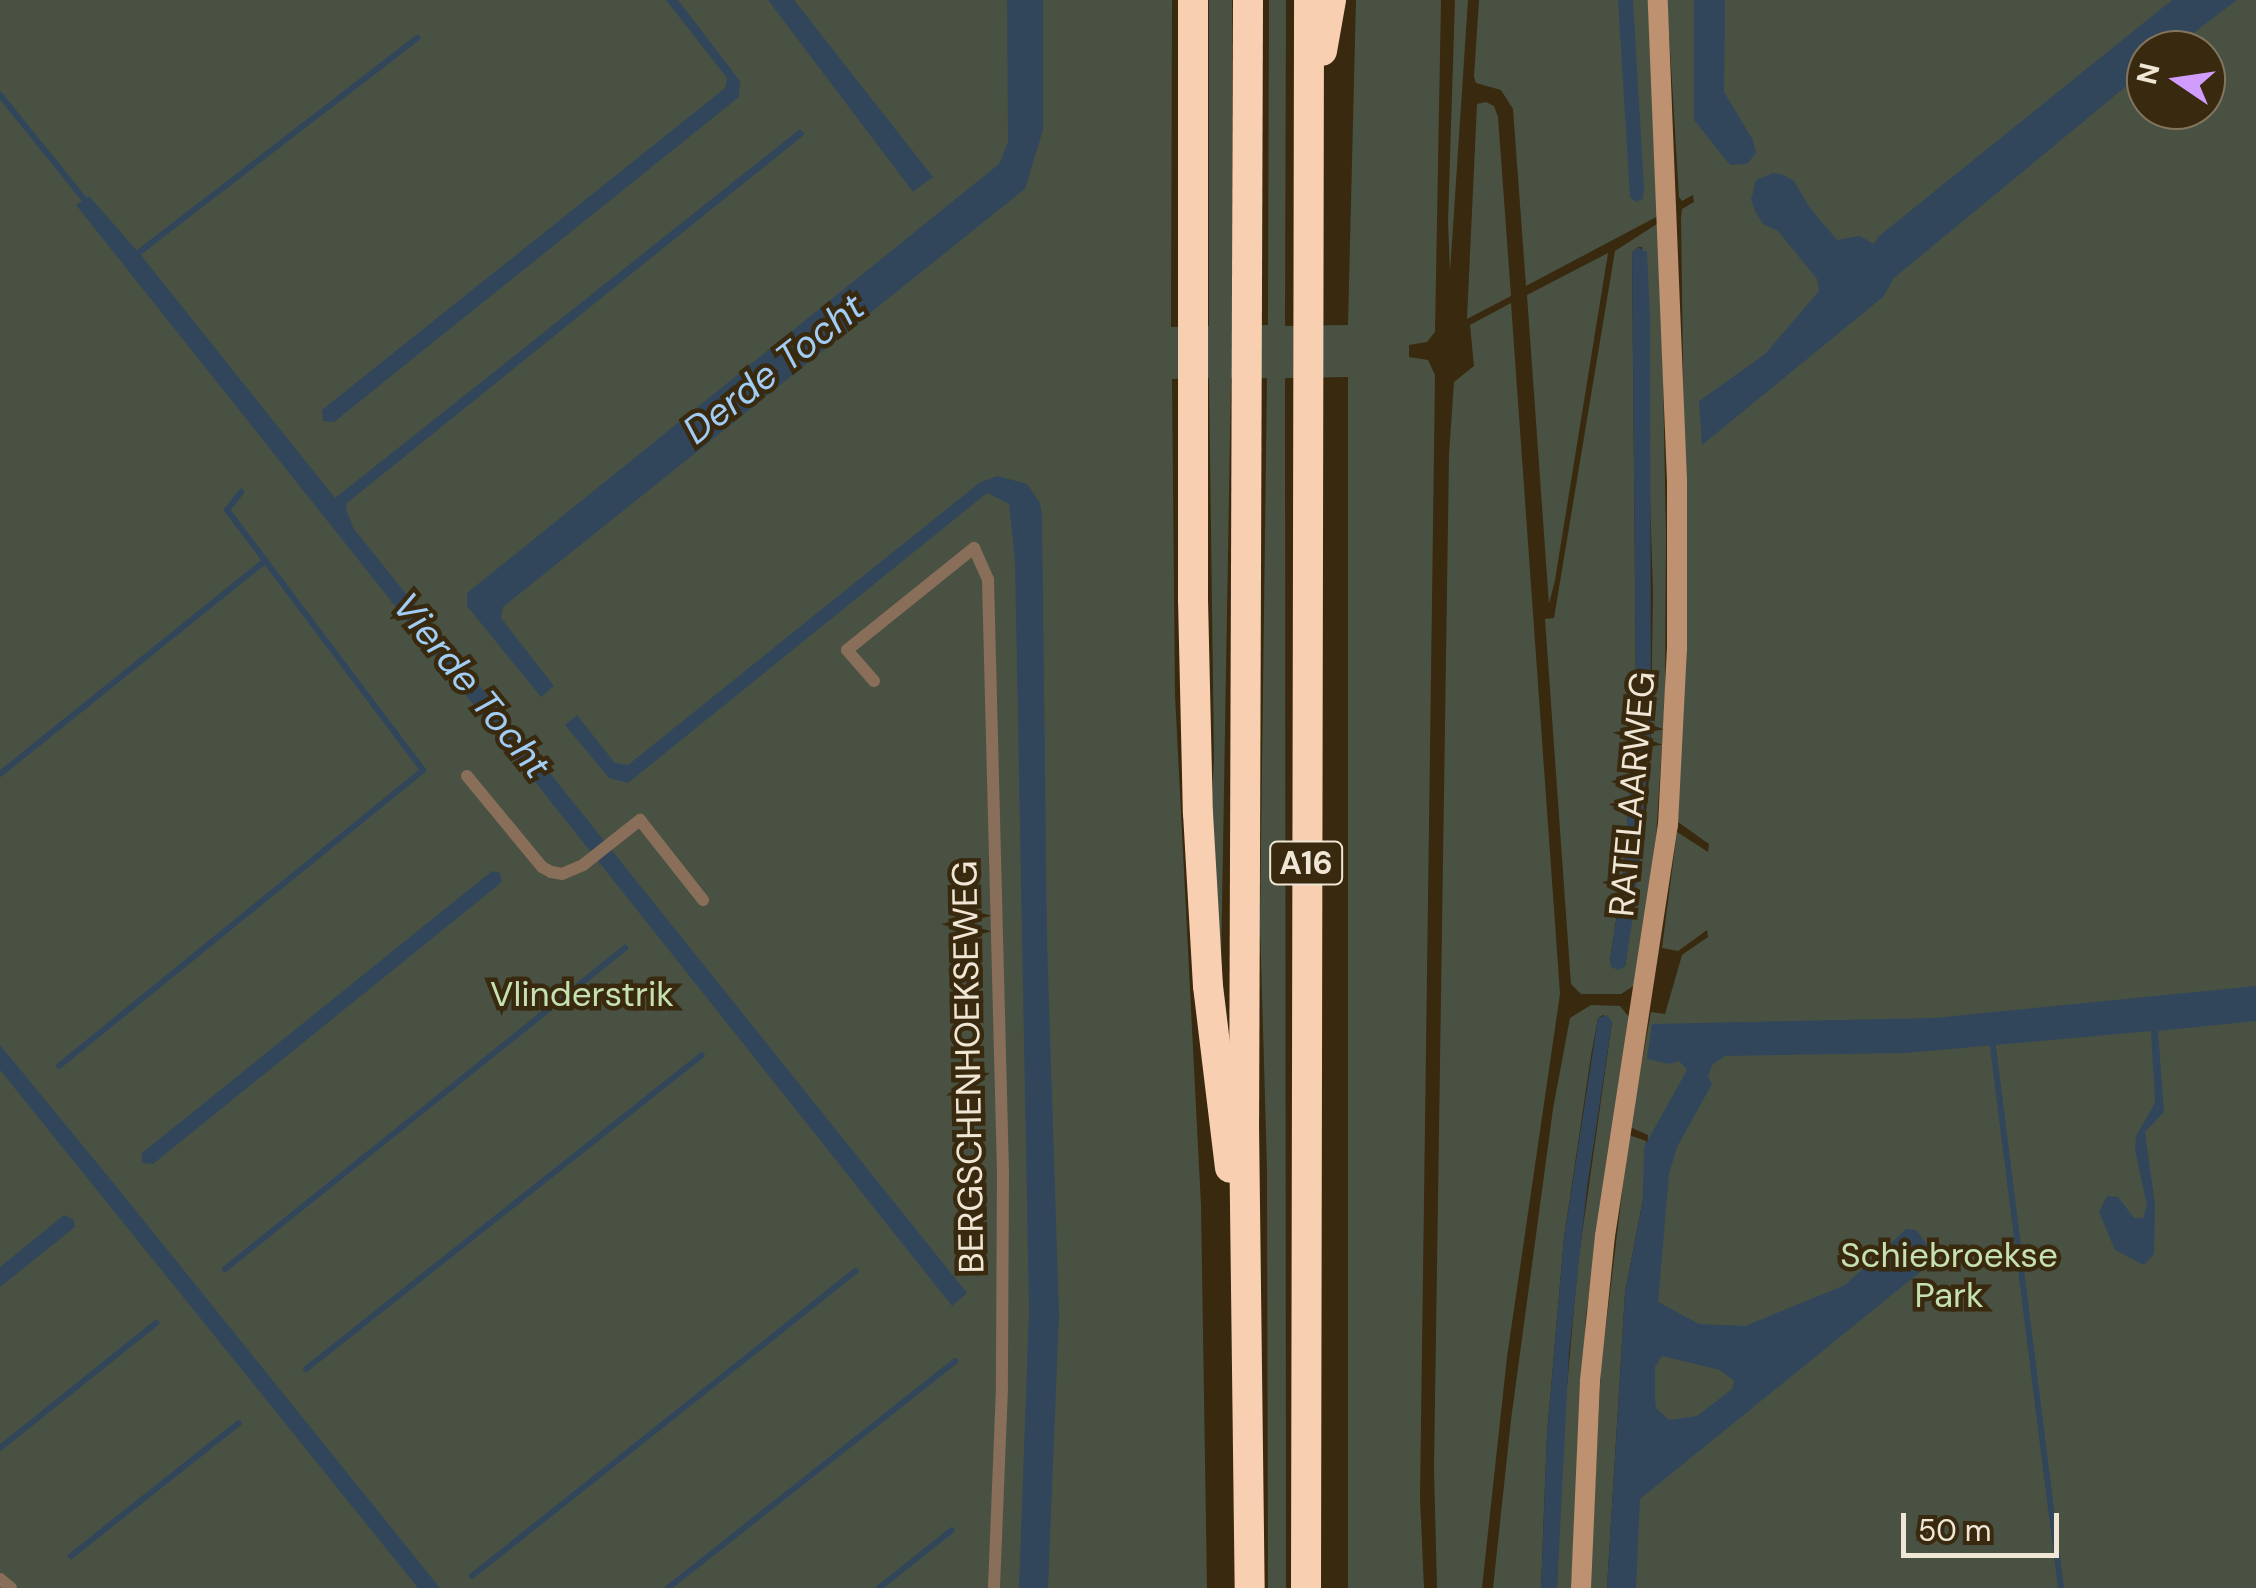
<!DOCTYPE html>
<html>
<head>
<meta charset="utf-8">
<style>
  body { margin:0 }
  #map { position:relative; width:2256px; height:1588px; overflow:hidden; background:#39290e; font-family:"DM Sans",sans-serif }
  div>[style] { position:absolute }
  .green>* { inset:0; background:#495242 }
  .water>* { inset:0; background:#31465a }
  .stream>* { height:6px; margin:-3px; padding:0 3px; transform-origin:3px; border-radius:3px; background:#31465a }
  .lane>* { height:12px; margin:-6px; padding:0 6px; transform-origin:6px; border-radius:6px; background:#896e59 }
  .secondary>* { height:20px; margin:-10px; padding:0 10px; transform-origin:10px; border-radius:10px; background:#be9271 }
  .highway>* { height:30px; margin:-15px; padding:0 15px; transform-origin:15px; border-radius:15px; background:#f8cfb1 }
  span { translate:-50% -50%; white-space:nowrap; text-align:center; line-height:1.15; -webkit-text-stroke:9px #39290e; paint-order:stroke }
  .shield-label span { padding:2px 8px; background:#39290e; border:2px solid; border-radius:8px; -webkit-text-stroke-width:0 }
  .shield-label { font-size:32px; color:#f0e6d6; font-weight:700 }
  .street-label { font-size:35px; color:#f0e6d6 }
  .park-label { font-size:35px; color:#c5e1b1 }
  .water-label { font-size:38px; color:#a1ccf4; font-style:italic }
  .north { position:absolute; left:2126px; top:30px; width:100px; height:100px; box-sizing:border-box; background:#39290e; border:2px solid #82755e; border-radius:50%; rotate:283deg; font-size:28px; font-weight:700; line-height:40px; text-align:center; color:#f0e6d6 }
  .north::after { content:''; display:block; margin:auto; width:35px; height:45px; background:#d09dff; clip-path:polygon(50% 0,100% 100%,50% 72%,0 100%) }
  .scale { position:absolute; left:1901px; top:1513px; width:158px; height:45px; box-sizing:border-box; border:5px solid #f0e6d6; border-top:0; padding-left:12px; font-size:30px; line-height:35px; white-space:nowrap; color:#f0e6d6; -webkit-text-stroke:8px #39290e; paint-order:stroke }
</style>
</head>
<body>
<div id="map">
  <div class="green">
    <i style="clip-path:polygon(0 0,1172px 0,1171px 327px,1209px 326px,1209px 0,1232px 0,1232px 326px,1268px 325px,1269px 0,1286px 0,1285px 326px,1348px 325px,1356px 0,1441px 0,1435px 332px,1427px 342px,1409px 345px,1409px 357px,1428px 360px,1435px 375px,1420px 1498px,1424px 1588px,1348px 1588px,1348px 377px,1285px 378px,1286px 1588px,1268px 1588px,1267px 1169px,1260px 924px,1267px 378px,1231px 378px,1220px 1025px,1207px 870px,1214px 760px,1209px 378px,1172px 379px,1175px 695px,1201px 1205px,1207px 1588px,0 1588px)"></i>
    <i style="clip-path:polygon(1455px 0,1468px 0,1450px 272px,1448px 221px)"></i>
    <i style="clip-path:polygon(1479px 0,1648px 0,1660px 215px,1526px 286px,1513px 109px,1501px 90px,1476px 83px,1474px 77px)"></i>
    <i style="clip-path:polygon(evenodd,1667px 0,2256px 0,2256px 1588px,1623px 1588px,1648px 1135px,1630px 1127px,1651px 1012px,1665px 1014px,1682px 955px,1708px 937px,1707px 930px,1678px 951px,1662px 948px,1677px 832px,1708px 852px,1709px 844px,1678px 822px,1686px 584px,1681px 217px,1682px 209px,1694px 202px,1693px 195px,1682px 201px,1679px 197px,1667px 0,2146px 50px,2206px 50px,2206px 110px,2146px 110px,2146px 50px)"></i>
    <i style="clip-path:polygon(1486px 102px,1494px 106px,1498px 117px,1511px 296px,1467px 319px,1477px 104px)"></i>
    <i style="clip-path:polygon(evenodd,1660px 222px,1666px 534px,1665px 699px,1656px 837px,1635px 985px,1621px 994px,1581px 994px,1571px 984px,1545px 619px,1554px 618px,1615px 251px,1660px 222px,1638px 247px,1642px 247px,1653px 592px,1651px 727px,1648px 797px,1625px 967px,1610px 960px,1624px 868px,1636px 693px,1632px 253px,1638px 247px)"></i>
    <i style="clip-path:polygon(1608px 253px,1555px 580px,1549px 604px,1527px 295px)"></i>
    <i style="clip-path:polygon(1511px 303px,1560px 994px,1507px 1357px,1482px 1588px,1437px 1588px,1434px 1469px,1449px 455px,1454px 382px,1474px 366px,1470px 325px)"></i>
    <i style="clip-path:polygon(1591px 1005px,1620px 1006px,1629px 1017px,1586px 1315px,1571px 1588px,1557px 1588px,1562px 1443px,1578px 1263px,1612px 1022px,1603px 1015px,1598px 1018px,1591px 1056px,1564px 1238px,1547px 1434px,1541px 1588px,1493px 1588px,1511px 1420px,1553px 1109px,1570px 1018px)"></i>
    <i style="clip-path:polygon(1629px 1135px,1646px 1141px,1643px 1199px,1625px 1293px,1607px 1588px,1590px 1588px,1601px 1367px)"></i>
  </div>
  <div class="water">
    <i style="clip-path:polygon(666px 0,678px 0,740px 81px,739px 97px,334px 422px,323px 421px,322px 410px,725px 88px,727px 78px)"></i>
    <i style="clip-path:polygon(768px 0,794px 0,933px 177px,913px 192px)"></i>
    <i style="clip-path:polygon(1007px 0,1043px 0,1043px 130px,1025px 189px,503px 607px,501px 618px,554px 686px,541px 697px,467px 606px,467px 593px,999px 164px,1008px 142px)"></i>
    <i style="clip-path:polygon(1618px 0,1633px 0,1644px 188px,1643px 199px,1636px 202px,1630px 197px)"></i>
    <i style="clip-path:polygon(1694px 0,1725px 0,1724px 92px,1753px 140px,1756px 153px,1747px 164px,1730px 165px,1694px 120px)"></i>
    <i style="clip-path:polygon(2172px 0,2237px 0,2171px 50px,2146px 50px,2146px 70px,1894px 278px,1883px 297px,1702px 445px,1699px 401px,1765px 354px,1819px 291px,1817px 279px,1778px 231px,1763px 224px,1756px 213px,1751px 200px,1756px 180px,1773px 173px,1784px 175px,1794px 181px,1810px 208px,1837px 240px,1860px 236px,1874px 244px,1879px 236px)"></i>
    <i style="clip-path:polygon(800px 129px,805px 134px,347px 503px,346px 510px,354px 529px,967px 1293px,952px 1306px,76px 205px,89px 196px,140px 254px,335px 498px)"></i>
    <i style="clip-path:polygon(1638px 247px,1647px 252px,1650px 315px,1651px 727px,1635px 904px,1625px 967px,1618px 970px,1611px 967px,1610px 960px,1624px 868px,1636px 693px,1632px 253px)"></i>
    <i style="clip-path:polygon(997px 476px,1027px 484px,1040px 503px,1042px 516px,1047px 941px,1059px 1314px,1048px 1588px,1019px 1588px,1029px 1311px,1015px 561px,1009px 504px,987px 493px,628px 783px,609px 778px,565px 725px,577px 715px,615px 763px,628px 765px,979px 483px)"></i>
    <i style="clip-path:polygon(492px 871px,500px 873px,502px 882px,153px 1164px,142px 1163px,142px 1153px)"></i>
    <i style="clip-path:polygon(evenodd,2256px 986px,2256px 1021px,2158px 1031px,2164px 1112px,2145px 1132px,2155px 1205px,2154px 1254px,2144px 1265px,2115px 1250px,2099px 1212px,2107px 1196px,2118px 1197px,2134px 1218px,2143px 1218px,2147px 1206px,2135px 1150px,2136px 1136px,2155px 1103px,2151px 1031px,1906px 1053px,1725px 1056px,1713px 1064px,1708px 1076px,1712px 1084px,1677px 1147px,1669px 1174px,1658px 1302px,1699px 1324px,1745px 1326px,1845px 1285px,1906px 1229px,1916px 1230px,1928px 1246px,1925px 1268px,1640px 1499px,1636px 1588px,1607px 1588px,1625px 1293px,1643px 1199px,1644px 1147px,1687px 1070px,1679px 1061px,1669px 1064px,1647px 1059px,1652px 1024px,1934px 1018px,2256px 986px,1662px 1356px,1720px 1370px,1734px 1381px,1732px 1389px,1697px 1416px,1669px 1420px,1656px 1408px,1655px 1399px,1655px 1367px,1662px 1356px)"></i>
    <i style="clip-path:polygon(1607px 1015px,1612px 1022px,1587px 1188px,1569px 1353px,1557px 1588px,1541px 1588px,1547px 1434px,1564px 1238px,1598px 1018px)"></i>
    <i style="clip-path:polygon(0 1045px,120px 1191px,440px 1588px,418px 1588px,0 1070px)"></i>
    <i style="clip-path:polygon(64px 1215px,73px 1219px,75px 1227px,0 1287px,0 1267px)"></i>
  </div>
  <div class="stream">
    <i style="left:0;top:95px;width:140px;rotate:51.1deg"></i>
    <i style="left:133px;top:257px;width:359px;rotate:-37.6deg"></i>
    <i style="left:0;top:774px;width:341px;rotate:-38.8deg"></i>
    <i style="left:1992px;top:1039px;width:553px;rotate:82.84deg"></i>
    <i style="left:59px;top:1066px;width:469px;rotate:-39.1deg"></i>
    <i style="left:423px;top:770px;width:326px;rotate:-127deg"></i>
    <i style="left:227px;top:510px;width:23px;rotate:-52deg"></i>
    <i style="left:225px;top:1269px;width:513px;rotate:-38.75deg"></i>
    <i style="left:306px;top:1369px;width:505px;rotate:-38.41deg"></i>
    <i style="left:0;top:1448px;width:200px;rotate:-38.7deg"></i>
    <i style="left:71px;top:1556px;width:214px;rotate:-38.4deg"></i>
    <i style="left:472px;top:1576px;width:490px;rotate:-38.5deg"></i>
    <i style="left:668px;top:1588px;width:366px;rotate:-38.3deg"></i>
    <i style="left:879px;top:1588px;width:93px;rotate:-38.5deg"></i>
  </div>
  <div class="lane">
    <i style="left:874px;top:681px;width:41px;rotate:-131.1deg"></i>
    <i style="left:847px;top:650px;width:163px;rotate:-38.8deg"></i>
    <i style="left:974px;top:548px;width:35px;rotate:66deg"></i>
    <i style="left:988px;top:580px;width:591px;rotate:88.55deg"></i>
    <i style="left:1003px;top:1171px;width:217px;rotate:90.3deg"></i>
    <i style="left:1002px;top:1388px;width:200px;rotate:92.3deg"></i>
    <i style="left:467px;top:776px;width:118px;rotate:50.5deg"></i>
    <i style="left:542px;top:867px;width:10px;rotate:29deg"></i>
    <i style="left:551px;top:872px;width:11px;rotate:10deg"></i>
    <i style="left:562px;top:874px;width:23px;rotate:-23deg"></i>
    <i style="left:583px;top:865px;width:73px;rotate:-38.3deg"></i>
    <i style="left:640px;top:820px;width:102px;rotate:51.8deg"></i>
    <i style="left:0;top:1579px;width:14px;rotate:39deg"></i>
  </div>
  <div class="secondary">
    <i style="left:1581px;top:1588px;width:207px;rotate:-87.5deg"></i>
    <i style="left:1590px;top:1381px;width:146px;rotate:-84.1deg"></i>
    <i style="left:1605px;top:1236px;width:416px;rotate:-81.3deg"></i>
    <i style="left:1668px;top:825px;width:176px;rotate:-87.1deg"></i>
    <i style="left:1677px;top:649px;width:168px;rotate:-90deg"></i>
    <i style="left:1677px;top:481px;width:481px;rotate:-92.3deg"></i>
  </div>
  <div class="highway">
    <i style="left:1193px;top:0;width:599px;rotate:90deg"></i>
    <i style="left:1193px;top:599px;width:214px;rotate:88.7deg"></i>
    <i style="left:1198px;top:813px;width:173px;rotate:86.7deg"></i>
    <i style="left:1208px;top:986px;width:183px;rotate:83.1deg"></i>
    <i style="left:1248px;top:0;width:1124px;rotate:90.2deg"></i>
    <i style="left:1244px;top:1124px;width:464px;rotate:89.3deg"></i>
    <i style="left:1322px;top:51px;width:52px;rotate:-80deg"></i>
    <i style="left:1306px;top:1588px;width:1588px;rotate:-89.89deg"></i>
  </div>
  <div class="shield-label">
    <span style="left:1306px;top:863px">A16</span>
  </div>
  <div class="street-label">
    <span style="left:1632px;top:794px;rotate:-85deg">RATELAARWEG</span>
    <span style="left:968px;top:1067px;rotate:-91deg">BERGSCHENHOEKSEWEG</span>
  </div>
  <div class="park-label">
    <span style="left:582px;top:994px">Vlinderstrik</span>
    <span style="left:1949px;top:1275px">Schiebroekse<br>Park</span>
  </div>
  <div class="water-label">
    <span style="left:774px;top:369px;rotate:-38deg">Derde Tocht</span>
    <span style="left:471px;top:686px;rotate:51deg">Vierde Tocht</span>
  </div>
  <div class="north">N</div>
  <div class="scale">50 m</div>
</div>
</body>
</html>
